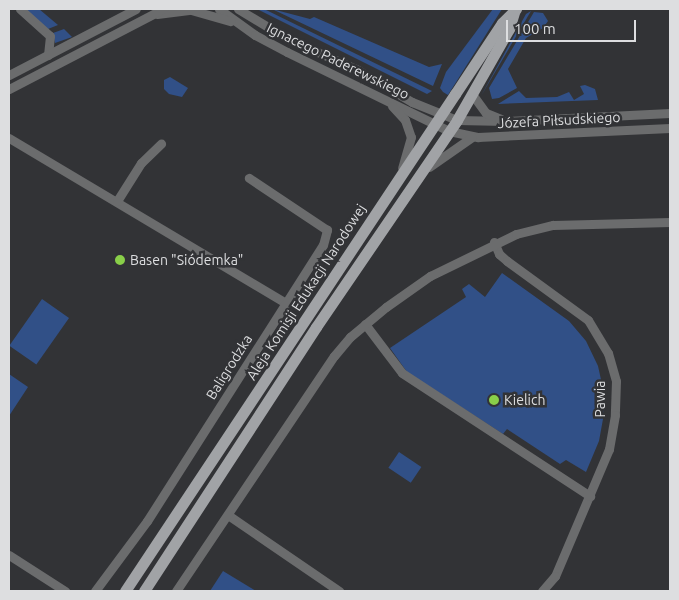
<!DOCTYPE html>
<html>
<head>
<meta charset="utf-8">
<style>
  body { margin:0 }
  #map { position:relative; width:679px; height:600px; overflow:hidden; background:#323336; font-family:Ubuntu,sans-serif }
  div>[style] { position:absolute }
  .green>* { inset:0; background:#315087; transform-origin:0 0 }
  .minor>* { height:9px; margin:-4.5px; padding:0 4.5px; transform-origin:4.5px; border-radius:4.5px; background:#6b6c6d }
  .major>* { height:11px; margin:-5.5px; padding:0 5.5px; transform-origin:5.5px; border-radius:5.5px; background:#a1a3a6 }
  .dots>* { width:14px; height:14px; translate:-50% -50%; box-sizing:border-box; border:2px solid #323336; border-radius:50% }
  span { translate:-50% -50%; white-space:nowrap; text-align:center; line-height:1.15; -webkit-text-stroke:5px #323336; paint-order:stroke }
  .street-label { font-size:14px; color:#dddee0 }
  .poi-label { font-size:14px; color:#dddee0 }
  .left { translate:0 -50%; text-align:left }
  .frame { position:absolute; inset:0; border:10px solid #dddee0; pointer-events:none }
  .scale { position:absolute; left:506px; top:20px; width:130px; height:22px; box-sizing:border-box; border:2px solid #dddee0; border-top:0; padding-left:6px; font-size:15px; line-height:18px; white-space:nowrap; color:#dddee0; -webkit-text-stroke:4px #323336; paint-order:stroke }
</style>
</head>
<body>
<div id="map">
  <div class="green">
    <i style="clip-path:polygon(23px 9px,39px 9px,58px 25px,48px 29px)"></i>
    <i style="clip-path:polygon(257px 9px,264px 9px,432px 91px,427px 94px)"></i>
    <i style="clip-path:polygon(272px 9px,310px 19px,314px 17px,429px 67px,442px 64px,433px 86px)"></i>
    <i style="clip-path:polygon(493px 9px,502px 9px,448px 95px,443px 92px,440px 88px,446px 72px)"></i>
    <i style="clip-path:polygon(531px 11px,481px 96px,526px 14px)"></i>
    <i style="clip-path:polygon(534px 12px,543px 13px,548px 21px,543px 28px,526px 38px,508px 69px,517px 88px,499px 98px,492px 99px,489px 88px)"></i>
    <i style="clip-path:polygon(64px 29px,72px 37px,55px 43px,53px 33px)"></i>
    <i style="clip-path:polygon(170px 77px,188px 88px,182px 97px,169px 94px,164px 89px,164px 80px)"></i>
    <i style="clip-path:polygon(585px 85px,595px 89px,598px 100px,498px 104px,519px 91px,526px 98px,557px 97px,569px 92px,574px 100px,584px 94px,580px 86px)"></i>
    <i style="clip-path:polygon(502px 273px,569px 321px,586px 341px,598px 366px,604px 393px,603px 419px,599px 441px,586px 472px,566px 460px,560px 464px,507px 429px,503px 434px,407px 372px,390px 348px,466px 297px,462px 289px,469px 284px,485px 297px)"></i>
    <i style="left:42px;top:299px;width:33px;height:57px;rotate:35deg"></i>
    <i style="clip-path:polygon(9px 374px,28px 387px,9px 416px)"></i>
    <i style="left:399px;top:452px;width:27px;height:19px;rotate:34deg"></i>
    <i style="clip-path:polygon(223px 571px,256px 591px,210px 591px)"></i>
  </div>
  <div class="minor">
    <i style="left:20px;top:9px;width:40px;rotate:42deg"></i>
    <i style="left:50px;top:36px;width:19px;rotate:96deg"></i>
    <i style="left:219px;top:9px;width:44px;rotate:35.8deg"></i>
    <i style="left:255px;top:35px;width:36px;rotate:28deg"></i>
    <i style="left:287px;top:52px;width:180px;rotate:26deg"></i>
    <i style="left:449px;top:131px;width:30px;rotate:12deg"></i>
    <i style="left:478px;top:137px;width:192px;rotate:-2.7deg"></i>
    <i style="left:238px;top:9px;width:58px;rotate:31deg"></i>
    <i style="left:288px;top:39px;width:77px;rotate:23.9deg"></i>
    <i style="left:358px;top:70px;width:63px;rotate:30.7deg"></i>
    <i style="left:412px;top:102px;width:48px;rotate:21.8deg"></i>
    <i style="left:457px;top:120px;width:49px;rotate:1.2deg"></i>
    <i style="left:506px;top:121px;width:164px;rotate:-2.8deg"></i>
    <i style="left:157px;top:14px;width:34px;rotate:-7deg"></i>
    <i style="left:191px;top:10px;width:41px;rotate:15.8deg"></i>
    <i style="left:9px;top:75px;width:143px;rotate:-27.5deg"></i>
    <i style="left:9px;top:89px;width:174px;rotate:-27.5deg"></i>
    <i style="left:472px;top:94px;width:24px;rotate:54deg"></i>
    <i style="left:486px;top:113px;width:16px;rotate:22deg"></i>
    <i style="left:392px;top:106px;width:19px;rotate:47deg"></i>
    <i style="left:405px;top:120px;width:18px;rotate:71deg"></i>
    <i style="left:411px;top:137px;width:32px;rotate:106deg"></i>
    <i style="left:9px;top:138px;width:322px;rotate:30.8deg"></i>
    <i style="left:429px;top:167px;width:52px;rotate:-34.9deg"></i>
    <i style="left:117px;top:201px;width:45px;rotate:-57.7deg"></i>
    <i style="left:141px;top:163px;width:28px;rotate:-44deg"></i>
    <i style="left:494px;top:242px;width:13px;rotate:67deg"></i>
    <i style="left:499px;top:254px;width:11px;rotate:41deg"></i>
    <i style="left:507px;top:261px;width:100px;rotate:36.1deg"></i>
    <i style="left:588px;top:320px;width:39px;rotate:59deg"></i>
    <i style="left:608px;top:353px;width:29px;rotate:74deg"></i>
    <i style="left:616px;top:381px;width:34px;rotate:92deg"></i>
    <i style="left:615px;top:415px;width:35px;rotate:100deg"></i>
    <i style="left:609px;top:449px;width:138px;rotate:113deg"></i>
    <i style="left:555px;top:576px;width:20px;rotate:131deg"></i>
    <i style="left:365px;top:324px;width:61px;rotate:52.9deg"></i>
    <i style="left:402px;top:373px;width:225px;rotate:33.2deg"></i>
    <i style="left:228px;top:515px;width:135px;rotate:34.4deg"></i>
    <i style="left:9px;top:555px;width:67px;rotate:32.7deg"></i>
    <i style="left:95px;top:591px;width:87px;rotate:-53.4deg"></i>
    <i style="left:147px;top:521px;width:327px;rotate:-57.5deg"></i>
    <i style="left:323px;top:245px;width:16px;rotate:-75deg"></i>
    <i style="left:327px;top:230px;width:94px;rotate:-146.3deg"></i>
    <i style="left:176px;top:591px;width:283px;rotate:-56.1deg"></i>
    <i style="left:334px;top:356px;width:25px;rotate:-50deg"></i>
    <i style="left:350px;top:337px;width:47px;rotate:-39.8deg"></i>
    <i style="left:386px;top:307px;width:54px;rotate:-35.2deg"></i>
    <i style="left:430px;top:276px;width:96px;rotate:-26deg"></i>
    <i style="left:516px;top:234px;width:38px;rotate:-14deg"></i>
    <i style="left:553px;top:225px;width:117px;rotate:-1.5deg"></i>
  </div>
  <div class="major">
    <i style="left:125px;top:591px;width:597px;rotate:-56.42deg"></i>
    <i style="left:455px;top:94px;width:85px;rotate:-56.5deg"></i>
    <i style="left:502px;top:23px;width:20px;rotate:-45deg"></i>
    <i style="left:144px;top:591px;width:315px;rotate:-56.9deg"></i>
    <i style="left:316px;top:327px;width:250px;rotate:-55.7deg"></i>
    <i style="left:457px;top:120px;width:105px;rotate:-60.3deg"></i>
    <i style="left:509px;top:29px;width:17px;rotate:-73deg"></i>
  </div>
  <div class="dots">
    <i style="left:120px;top:260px;background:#89cf49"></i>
    <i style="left:494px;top:400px;background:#89cf49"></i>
  </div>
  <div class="street-label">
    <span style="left:338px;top:61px;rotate:26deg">Ignacego Paderewskiego</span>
    <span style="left:559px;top:120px;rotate:-3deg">Józefa Piłsudskiego</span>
    <span style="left:306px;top:292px;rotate:-57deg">Aleja Komisji Edukacji Narodowej</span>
    <span style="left:229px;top:367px;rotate:-58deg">Baligrodzka</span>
    <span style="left:600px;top:399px;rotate:-90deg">Pawia</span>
  </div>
  <div class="poi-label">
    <span class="left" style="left:130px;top:260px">Basen "Siódemka"</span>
    <span class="left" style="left:504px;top:400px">Kielich</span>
  </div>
  <div class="frame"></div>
  <div class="scale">100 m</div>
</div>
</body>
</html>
